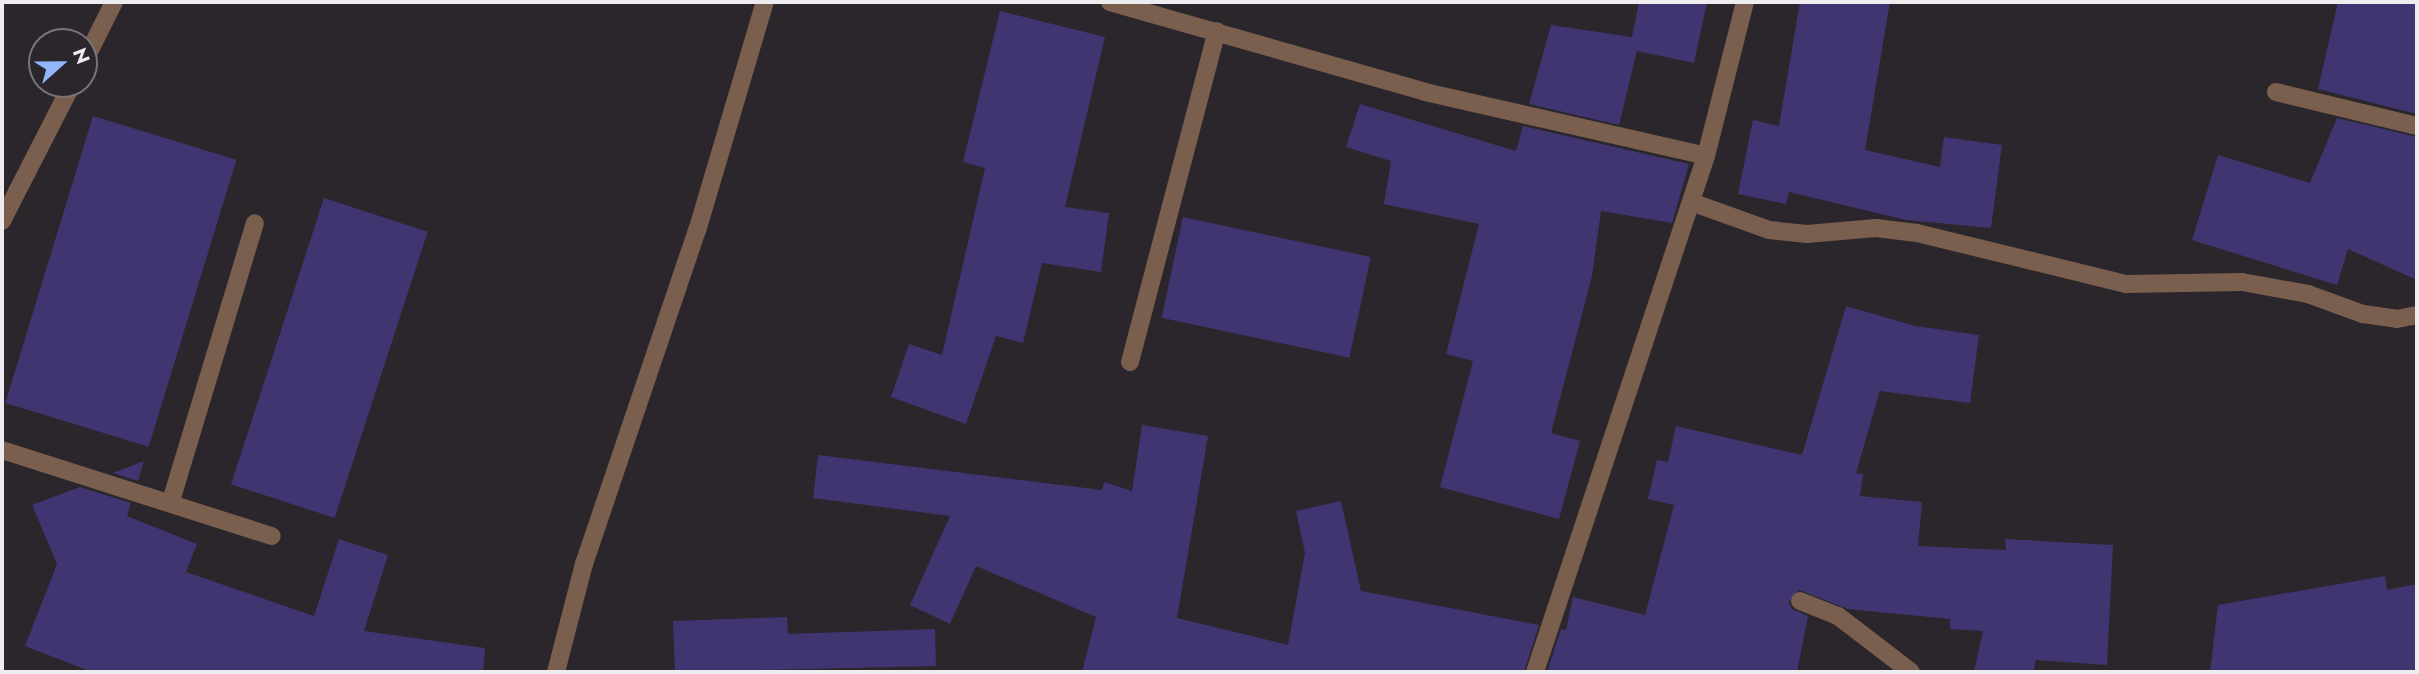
<!DOCTYPE html>
<html>
<head>
<meta charset="utf-8">
<style>
  body { margin:0 }
  #map { position:relative; width:2419px; height:674px; overflow:hidden; background:#2a262b; font-family:Jost,sans-serif }
  div>[style] { position:absolute }
  .building>* { inset:0; background:#413571; transform-origin:0 0 }
  .lane>* { height:18px; margin:-9px; padding:0 9px; transform-origin:9px; border-radius:9px; background:#7a5e4e }
  .street>* { height:18px; margin:-9px; padding:0 9px; transform-origin:9px; border-radius:9px; background:#7a5e4e }
  span { translate:-50% -50%; white-space:nowrap; text-align:center; line-height:1.15; -webkit-text-stroke:7px #2a262b; paint-order:stroke }
  .frame { position:absolute; inset:0; border:4px solid #eeecef; pointer-events:none }
  .north { position:absolute; left:28px; top:28px; width:70px; height:70px; box-sizing:border-box; background:#2a262b; border:2px solid #787579; border-radius:50%; rotate:69deg; font-size:19px; font-weight:700; line-height:28px; text-align:center; color:#eeecef }
  .north::after { content:''; display:block; margin:auto; width:24px; height:32px; background:#93b7fd; clip-path:polygon(50% 0,100% 100%,50% 72%,0 100%) }
</style>
</head>
<body>
<div id="map">
  <div class="building">
    <i style="clip-path:polygon(1639px 2px,1707px 2px,1694px 63px,1637px 51px,1619px 125px,1529px 104px,1551px 25px,1632px 37px)"></i>
    <i style="clip-path:polygon(1800px 2px,1890px 2px,1865px 150px,1940px 167px,1944px 137px,2002px 145px,1991px 228px,1906px 220px,1789px 192px,1786px 204px,1738px 194px,1753px 120px,1779px 126px)"></i>
    <i style="clip-path:polygon(2338px 2px,2417px 2px,2417px 114px,2318px 89px)"></i>
    <i style="clip-path:polygon(1000px 11px,1105px 37px,1065px 207px,1109px 213px,1101px 272px,1042px 263px,1023px 343px,996px 336px,966px 424px,891px 397px,909px 344px,942px 355px,985px 168px,963px 162px)"></i>
    <i style="clip-path:polygon(1360px 104px,1516px 151px,1523px 126px,1689px 164px,1672px 223px,1601px 211px,1592px 276px,1551px 433px,1580px 441px,1559px 519px,1440px 487px,1473px 361px,1446px 354px,1479px 224px,1384px 204px,1391px 161px,1346px 147px)"></i>
    <i style="left:93px;top:116px;width:150px;height:300px;rotate:17deg"></i>
    <i style="clip-path:polygon(2337px 118px,2417px 137px,2417px 280px,2348px 249px,2337px 285px,2192px 240px,2218px 155px,2310px 183px)"></i>
    <i style="left:324px;top:198px;width:109px;height:301px;rotate:18deg"></i>
    <i style="left:1183px;top:217px;width:192px;height:103px;rotate:12deg"></i>
    <i style="clip-path:polygon(1846px 306px,1915px 326px,1979px 335px,1970px 403px,1880px 391px,1856px 473px,1863px 474px,1860px 496px,1922px 502px,1918px 546px,2006px 550px,2005px 539px,2113px 545px,2107px 665px,2036px 660px,2033px 672px,1974px 672px,1983px 631px,1950px 629px,1950px 619px,1848px 609px,1799px 590px,1789px 602px,1792px 609px,1808px 616px,1797px 672px,1547px 672px,1561px 629px,1566px 630px,1573px 597px,1645px 615px,1674px 505px,1648px 499px,1657px 460px,1668px 462px,1676px 426px,1802px 455px)"></i>
    <i style="clip-path:polygon(1142px 425px,1208px 436px,1177px 618px,1288px 645px,1305px 553px,1296px 511px,1341px 501px,1361px 591px,1539px 625px,1524px 672px,1082px 672px,1096px 617px,976px 566px,950px 624px,910px 605px,950px 516px,813px 498px,818px 455px,1102px 490px,1104px 482px,1132px 491px)"></i>
    <i style="clip-path:polygon(144px 461px,138px 481px,113px 473px)"></i>
    <i style="clip-path:polygon(80px 487px,131px 503px,127px 516px,197px 544px,186px 572px,314px 616px,339px 539px,388px 555px,364px 631px,485px 648px,483px 672px,92px 672px,25px 646px,57px 564px,32px 505px)"></i>
    <i style="clip-path:polygon(2385px 576px,2387px 590px,2417px 584px,2417px 672px,2210px 672px,2218px 605px)"></i>
    <i style="clip-path:polygon(787px 617px,788px 634px,935px 629px,936px 666px,675px 672px,673px 621px)"></i>
  </div>
  <div class="lane">
    <i style="left:2276px;top:92px;width:145px;rotate:13.6deg"></i>
    <i style="left:1691px;top:202px;width:83px;rotate:19.7deg"></i>
    <i style="left:1769px;top:230px;width:38px;rotate:6deg"></i>
    <i style="left:1807px;top:234px;width:69px;rotate:-5deg"></i>
    <i style="left:1876px;top:228px;width:41px;rotate:7deg"></i>
    <i style="left:1917px;top:233px;width:216px;rotate:13.7deg"></i>
    <i style="left:2127px;top:284px;width:115px;rotate:-1deg"></i>
    <i style="left:2242px;top:282px;width:67px;rotate:10.3deg"></i>
    <i style="left:2308px;top:294px;width:59px;rotate:20deg"></i>
    <i style="left:2363px;top:314px;width:34px;rotate:8deg"></i>
    <i style="left:2397px;top:319px;width:20px;rotate:-11deg"></i>
    <i style="left:1800px;top:601px;width:41px;rotate:21.5deg"></i>
    <i style="left:1838px;top:616px;width:92px;rotate:37.5deg"></i>
  </div>
  <div class="street">
    <i style="left:1110px;top:2px;width:328px;rotate:15.9deg"></i>
    <i style="left:1425px;top:92px;width:288px;rotate:12.8deg"></i>
    <i style="left:84px;top:62px;width:67px;rotate:-63.4deg"></i>
    <i style="left:2px;top:221px;width:154px;rotate:-62.9deg"></i>
    <i style="left:1130px;top:362px;width:342px;rotate:-75.3deg"></i>
    <i style="left:2px;top:450px;width:283px;rotate:17.7deg"></i>
    <i style="left:171px;top:501px;width:290px;rotate:-73.2deg"></i>
    <i style="left:556px;top:672px;width:112px;rotate:-75.5deg"></i>
    <i style="left:584px;top:564px;width:352px;rotate:-71.3deg"></i>
    <i style="left:697px;top:231px;width:239px;rotate:-73.5deg"></i>
    <i style="left:1535px;top:672px;width:544px;rotate:-71.67deg"></i>
    <i style="left:1706px;top:156px;width:159px;rotate:-75.8deg"></i>
  </div>
  <div class="frame"></div>
  <div class="north">N</div>
</div>
</body>
</html>
